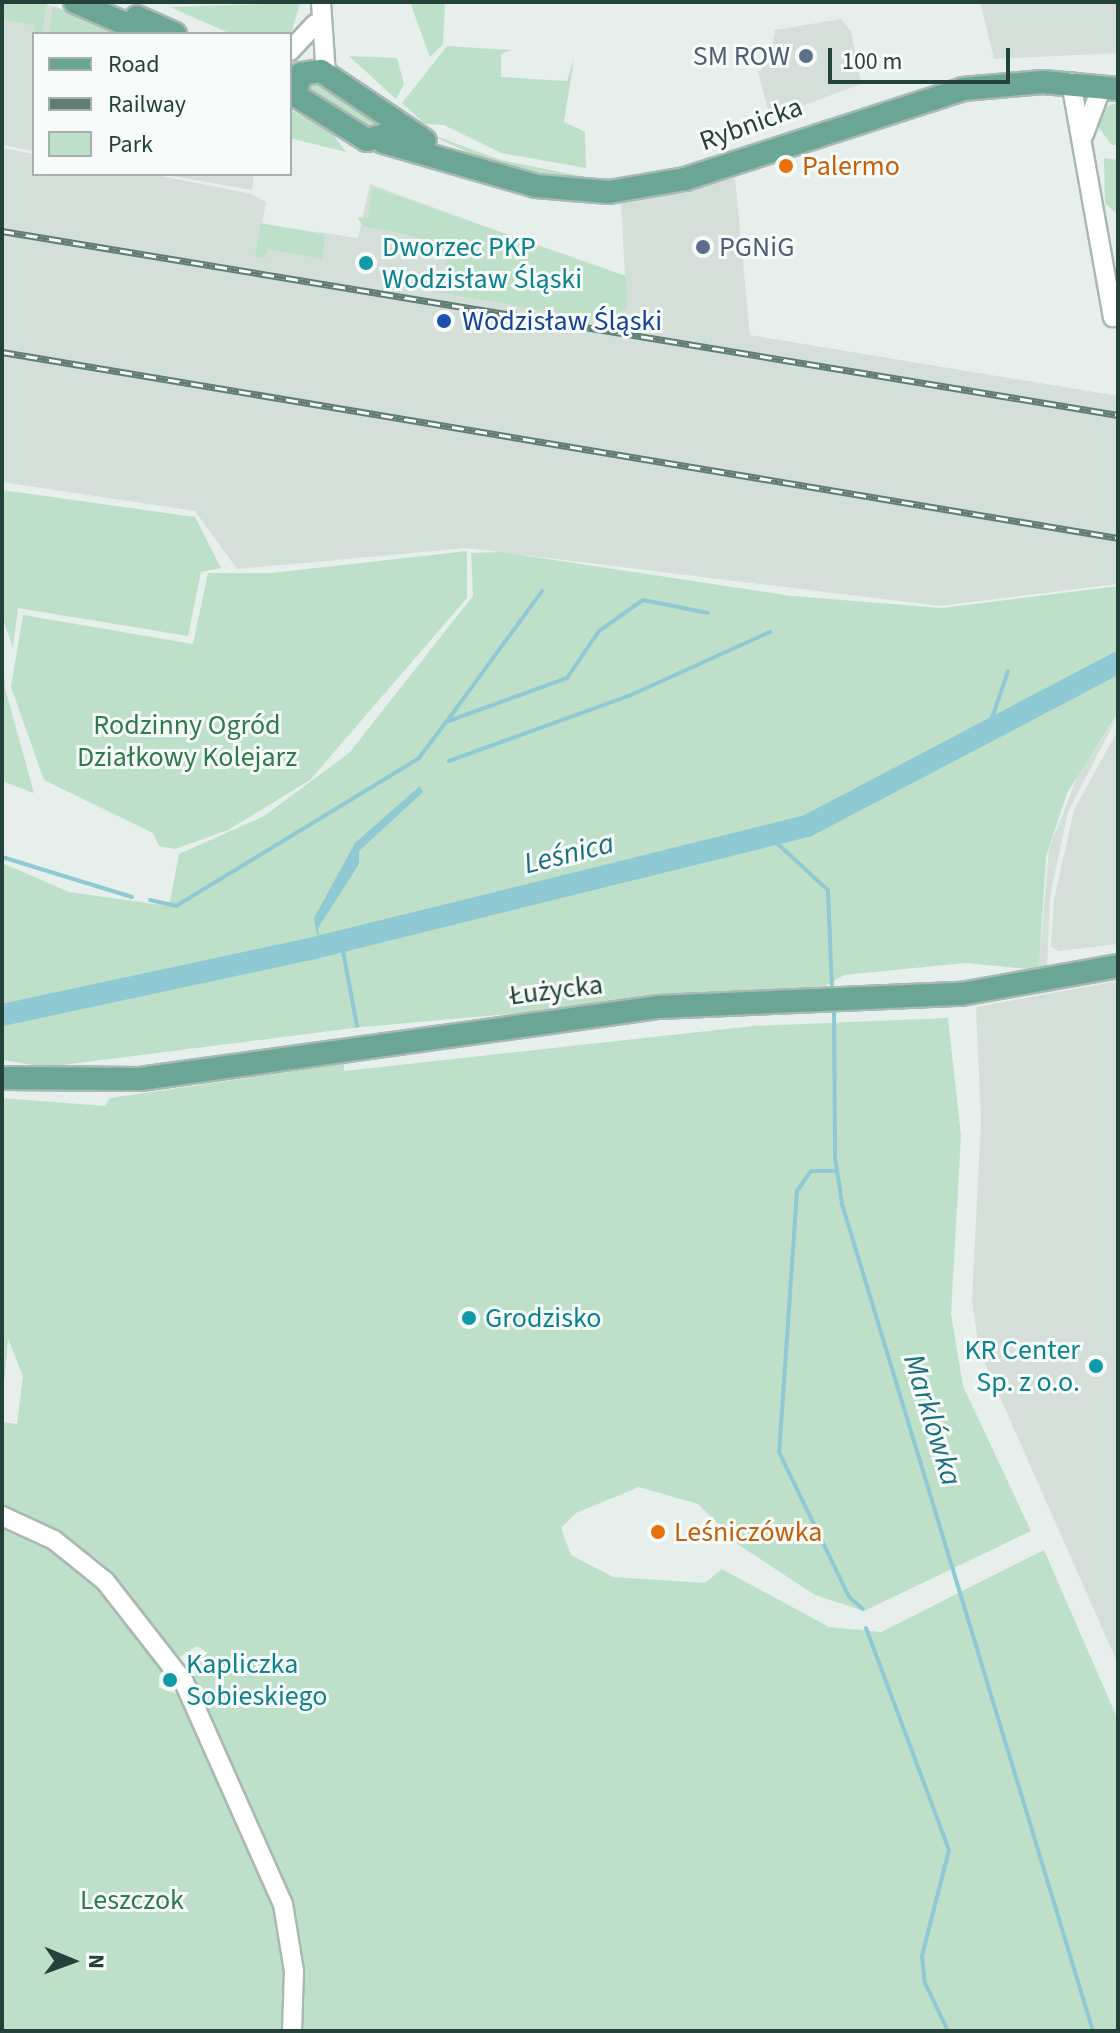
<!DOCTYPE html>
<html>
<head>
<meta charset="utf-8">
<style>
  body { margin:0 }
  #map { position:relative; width:1120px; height:2033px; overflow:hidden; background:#e6efeb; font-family:"Source Sans 3",sans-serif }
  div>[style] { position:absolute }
  .built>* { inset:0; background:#d4dfda }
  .green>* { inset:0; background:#bfe0c8 }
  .water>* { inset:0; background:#8ec9d4 }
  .stream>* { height:4px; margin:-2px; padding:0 2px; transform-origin:2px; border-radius:2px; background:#8ec9d4 }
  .river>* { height:22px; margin:-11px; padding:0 11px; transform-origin:11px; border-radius:11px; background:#8ec9d4 }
  .roads { filter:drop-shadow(2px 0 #a8b8b2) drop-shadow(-2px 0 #a8b8b2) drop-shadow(0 2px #a8b8b2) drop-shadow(0 -2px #a8b8b2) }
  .minor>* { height:18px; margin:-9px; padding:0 9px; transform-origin:9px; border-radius:9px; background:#fff }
  .major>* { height:22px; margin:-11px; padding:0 11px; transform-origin:11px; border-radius:11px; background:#6aa596 }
  .rail>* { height:7px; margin-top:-3.5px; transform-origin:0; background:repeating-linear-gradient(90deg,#f7fbf9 0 12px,#5f7d75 0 24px); box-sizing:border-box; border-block:2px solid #5f7d75 }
  .dots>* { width:22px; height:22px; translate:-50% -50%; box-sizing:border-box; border:4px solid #f7fbf9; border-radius:50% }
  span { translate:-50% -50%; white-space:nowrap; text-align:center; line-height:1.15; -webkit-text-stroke:6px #f7fbf9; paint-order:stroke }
  .service-label { font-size:28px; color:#4e5e75 }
  .right { translate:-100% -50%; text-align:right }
  .left { translate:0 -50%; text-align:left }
  .street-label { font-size:28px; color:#24423a }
  .food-label { font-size:28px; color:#c56008 }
  .culture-label { font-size:28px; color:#0d838f }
  .transit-label { font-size:28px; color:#164399 }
  .park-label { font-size:28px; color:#2d7a4b }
  .water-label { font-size:30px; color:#1c6f80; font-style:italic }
  .frame { position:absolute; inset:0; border:4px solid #24423a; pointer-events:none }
  .legend { position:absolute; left:32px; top:32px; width:260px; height:144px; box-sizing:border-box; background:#f7fbf9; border:2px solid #a3b1ad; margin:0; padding:10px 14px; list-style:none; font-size:24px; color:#24423a }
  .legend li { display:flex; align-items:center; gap:16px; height:40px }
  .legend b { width:40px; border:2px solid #a3b1ad }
  .north { position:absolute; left:32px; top:1921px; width:80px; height:80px; -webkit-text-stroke:6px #f7fbf9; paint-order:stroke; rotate:91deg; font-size:22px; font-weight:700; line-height:32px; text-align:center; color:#24423a }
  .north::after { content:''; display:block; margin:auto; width:28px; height:36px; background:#24423a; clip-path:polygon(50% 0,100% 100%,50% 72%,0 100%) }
  .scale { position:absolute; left:828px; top:48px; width:182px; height:36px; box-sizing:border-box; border:4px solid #24423a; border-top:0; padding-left:10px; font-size:24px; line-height:28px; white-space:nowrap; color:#24423a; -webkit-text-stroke:6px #f7fbf9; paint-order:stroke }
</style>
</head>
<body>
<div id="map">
  <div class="built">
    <i style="clip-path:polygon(2px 2px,41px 2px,95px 23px,94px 34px,34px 34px,34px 151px,2px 145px)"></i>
    <i style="clip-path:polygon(980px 2px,1118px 2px,1118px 53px,994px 59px)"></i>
    <i style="clip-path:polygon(841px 19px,851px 31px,861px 84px,770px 118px,758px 72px,770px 61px,775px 30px)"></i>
    <i style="clip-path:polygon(2px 148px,34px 154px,34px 174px,151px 174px,252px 194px,266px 202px,262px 224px,358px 238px,370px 184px,622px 277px,627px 312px,621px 201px,735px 178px,750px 335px,1118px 396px,1118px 584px,940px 606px,467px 548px,237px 569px,195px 511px,2px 482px)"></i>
    <i style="clip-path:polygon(161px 174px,254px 174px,252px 190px)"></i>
    <i style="clip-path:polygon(1118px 715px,1068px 812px,1050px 896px,1047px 969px,1039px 969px,1049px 849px,1078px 775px)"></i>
    <i style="clip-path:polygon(1118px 730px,1118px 944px,1059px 951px,1051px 947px,1054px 900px,1074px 810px)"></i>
    <i style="clip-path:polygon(1118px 981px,1118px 1664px,979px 1350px,972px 1300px,981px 1121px,976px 1007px)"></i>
  </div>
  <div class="green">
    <i style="clip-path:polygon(2px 2px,47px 4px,42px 34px,33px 34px,34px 25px,2px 19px)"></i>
    <i style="clip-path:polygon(410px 2px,445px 2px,443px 44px,430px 57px)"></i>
    <i style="clip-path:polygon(300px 3px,290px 37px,231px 34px,170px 7px)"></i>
    <i style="clip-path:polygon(53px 6px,120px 30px,129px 34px,49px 34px)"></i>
    <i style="clip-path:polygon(447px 46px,512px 50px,501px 54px,501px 77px,567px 81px,574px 59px,564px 122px,585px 132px,586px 168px,501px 153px,444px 125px,425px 124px,402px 103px)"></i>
    <i style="clip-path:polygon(349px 56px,397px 58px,404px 84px,396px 99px)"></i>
    <i style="clip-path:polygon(315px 79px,383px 121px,376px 134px,311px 98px,305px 84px)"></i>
    <i style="clip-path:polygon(1118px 102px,1118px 145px,1112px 145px,1096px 124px,1101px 109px)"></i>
    <i style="clip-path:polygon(290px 110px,329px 129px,346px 152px,290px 138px)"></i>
    <i style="clip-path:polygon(422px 131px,501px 160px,605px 181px,502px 168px)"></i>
    <i style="clip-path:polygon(1104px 158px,1118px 160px,1117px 214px,1105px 203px)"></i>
    <i style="clip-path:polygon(372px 187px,626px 276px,627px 309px,600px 320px,419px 289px,420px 282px,444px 279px,449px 244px,363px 226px,357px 217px,368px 218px)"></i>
    <i style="clip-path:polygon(261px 223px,325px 235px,322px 259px,268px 249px,265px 258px,255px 256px)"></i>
    <i style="clip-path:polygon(2px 490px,195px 517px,221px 568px,201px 572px,188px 636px,18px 608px,13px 647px,2px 617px)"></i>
    <i style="clip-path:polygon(467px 551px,467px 598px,310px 780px,228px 830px,175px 849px,159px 846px,153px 833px,44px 780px,11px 687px,23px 615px,193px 644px,208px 573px,272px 573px)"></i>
    <i style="clip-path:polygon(501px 552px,792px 596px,942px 608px,1118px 586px,1118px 713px,1067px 793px,1046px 857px,1039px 970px,965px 963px,844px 975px,825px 986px,362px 1027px,46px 1067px,2px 1060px,2px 863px,69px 892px,169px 906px,179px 854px,264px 816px,349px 753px,473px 596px,471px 553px)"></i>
    <i style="clip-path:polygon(2px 645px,5px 688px,34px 793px,2px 781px)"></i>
    <i style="clip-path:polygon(948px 1018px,961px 1135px,951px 1314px,963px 1386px,1031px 1531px,864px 1611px,815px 1595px,739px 1545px,698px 1504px,639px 1487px,576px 1513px,561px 1528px,571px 1555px,613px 1577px,705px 1583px,722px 1569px,829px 1627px,881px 1632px,1044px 1550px,1118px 1720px,1118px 2031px,299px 2031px,296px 1937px,193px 1682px,205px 1651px,197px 1646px,177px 1659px,98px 1559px,2px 1509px,2px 1422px,17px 1424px,23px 1376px,8px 1339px,2px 1407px,2px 1098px,105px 1106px,110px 1098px,344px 1064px,344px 1071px,753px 1026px)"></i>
    <i style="clip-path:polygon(2px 1524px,89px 1570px,164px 1670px,158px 1687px,178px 1694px,234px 1804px,285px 1942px,284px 2031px,2px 2031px)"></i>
  </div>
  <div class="water">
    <i style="clip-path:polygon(420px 786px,423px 792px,359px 851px,359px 864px,318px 928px,319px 946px,314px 918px,355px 843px)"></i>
  </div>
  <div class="stream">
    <i style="left:447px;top:721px;width:161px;rotate:-53.8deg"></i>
    <i style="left:988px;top:730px;width:62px;rotate:-71.3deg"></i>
    <i style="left:449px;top:761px;width:194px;rotate:-19.9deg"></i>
    <i style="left:631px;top:695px;width:153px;rotate:-24.4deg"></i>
    <i style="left:767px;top:834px;width:83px;rotate:42.6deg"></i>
    <i style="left:828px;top:890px;width:101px;rotate:87.7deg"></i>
    <i style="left:2px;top:857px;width:136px;rotate:17.1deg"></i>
    <i style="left:150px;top:900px;width:27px;rotate:13deg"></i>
    <i style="left:176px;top:906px;width:285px;rotate:-31.3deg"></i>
    <i style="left:419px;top:758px;width:45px;rotate:-53.1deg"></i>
    <i style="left:446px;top:722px;width:129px;rotate:-20deg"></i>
    <i style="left:567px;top:678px;width:57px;rotate:-55.8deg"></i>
    <i style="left:599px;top:631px;width:54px;rotate:-35.2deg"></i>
    <i style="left:643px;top:600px;width:66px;rotate:11.3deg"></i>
    <i style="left:341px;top:941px;width:86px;rotate:79.3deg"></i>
    <i style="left:834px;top:1008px;width:149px;rotate:89.6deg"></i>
    <i style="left:835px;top:1157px;width:48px;rotate:81.5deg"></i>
    <i style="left:842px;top:1204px;width:864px;rotate:73.12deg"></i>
    <i style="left:836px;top:1171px;width:25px;rotate:180deg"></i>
    <i style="left:811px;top:1171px;width:24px;rotate:125deg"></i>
    <i style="left:797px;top:1191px;width:262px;rotate:93.9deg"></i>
    <i style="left:779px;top:1452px;width:161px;rotate:64.2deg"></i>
    <i style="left:849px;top:1597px;width:18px;rotate:41deg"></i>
    <i style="left:866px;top:1628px;width:237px;rotate:69.5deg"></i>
    <i style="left:949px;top:1850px;width:109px;rotate:104.3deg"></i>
    <i style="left:922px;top:1956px;width:27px;rotate:84deg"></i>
    <i style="left:925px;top:1983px;width:53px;rotate:64.4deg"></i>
  </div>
  <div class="river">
    <i style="left:2px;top:1015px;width:311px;rotate:-12.1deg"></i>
    <i style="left:306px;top:950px;width:516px;rotate:-13.9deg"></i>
    <i style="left:807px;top:826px;width:351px;rotate:-27.7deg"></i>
  </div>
  <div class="roads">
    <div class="minor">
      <i style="left:321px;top:2px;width:73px;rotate:86.1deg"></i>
      <i style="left:290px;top:51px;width:37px;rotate:-47deg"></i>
      <i style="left:1071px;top:82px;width:239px;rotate:79.9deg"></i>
      <i style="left:1084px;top:134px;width:51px;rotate:-69.4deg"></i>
      <i style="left:2px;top:1516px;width:57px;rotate:24.8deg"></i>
      <i style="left:54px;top:1540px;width:65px;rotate:38.8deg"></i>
      <i style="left:105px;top:1581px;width:128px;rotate:52deg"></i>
      <i style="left:184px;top:1682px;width:243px;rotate:66deg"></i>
      <i style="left:283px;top:1904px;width:68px;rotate:80.7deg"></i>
      <i style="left:294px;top:1971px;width:60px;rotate:91.9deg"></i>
    </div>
    <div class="major">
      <i style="left:75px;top:2px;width:81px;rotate:23.4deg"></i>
      <i style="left:137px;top:17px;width:42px;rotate:24.1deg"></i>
      <i style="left:290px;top:92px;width:91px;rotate:31.9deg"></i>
      <i style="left:367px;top:140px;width:25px;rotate:-16deg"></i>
      <i style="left:295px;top:95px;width:22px;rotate:-74deg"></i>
      <i style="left:301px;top:74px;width:20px;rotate:-9deg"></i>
      <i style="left:321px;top:71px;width:125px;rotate:33.9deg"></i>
      <i style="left:383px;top:142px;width:159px;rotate:16deg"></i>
      <i style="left:536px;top:186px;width:73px;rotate:4.7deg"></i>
      <i style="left:609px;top:192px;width:77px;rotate:-9.7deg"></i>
      <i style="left:685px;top:179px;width:292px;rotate:-17.9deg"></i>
      <i style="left:963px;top:89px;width:80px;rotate:-5deg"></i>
      <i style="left:1043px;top:82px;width:75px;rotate:5.3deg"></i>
      <i style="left:2px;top:1078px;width:138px;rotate:0.4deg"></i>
      <i style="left:140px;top:1079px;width:524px;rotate:-7.9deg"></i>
      <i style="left:659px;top:1007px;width:302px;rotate:-2.5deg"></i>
      <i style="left:961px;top:994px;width:159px;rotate:-10.1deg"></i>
    </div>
  </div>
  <div class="rail">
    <i style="left:2px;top:231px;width:1131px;rotate:9.36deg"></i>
    <i style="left:2px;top:352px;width:1131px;rotate:9.46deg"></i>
  </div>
  <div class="dots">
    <i style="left:806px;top:56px;background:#5c6f8a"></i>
    <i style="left:786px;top:166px;background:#e8710a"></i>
    <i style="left:703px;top:247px;background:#5c6f8a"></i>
    <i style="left:366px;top:263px;background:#0f9aa8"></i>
    <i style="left:444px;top:321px;background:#1a4fb4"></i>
    <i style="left:469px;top:1318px;background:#0f9aa8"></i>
    <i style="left:1096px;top:1366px;background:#0f9aa8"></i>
    <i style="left:658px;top:1532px;background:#e8710a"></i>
    <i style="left:170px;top:1680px;background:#0f9aa8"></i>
  </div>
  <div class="service-label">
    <span class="right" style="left:790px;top:56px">SM ROW</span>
    <span class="left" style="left:719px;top:247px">PGNiG</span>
  </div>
  <div class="street-label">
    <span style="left:751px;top:124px;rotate:-20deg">Rybnicka</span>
    <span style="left:556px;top:990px;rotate:-7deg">Łużycka</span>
  </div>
  <div class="food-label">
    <span class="left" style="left:802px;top:166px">Palermo</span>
    <span class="left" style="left:674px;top:1532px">Leśniczówka</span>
  </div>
  <div class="culture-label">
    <span class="left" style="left:382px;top:263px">Dworzec PKP<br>Wodzisław Śląski</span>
    <span class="left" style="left:485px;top:1318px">Grodzisko</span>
    <span class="right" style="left:1080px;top:1366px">KR Center<br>Sp. z o.o.</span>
    <span class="left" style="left:186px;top:1680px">Kapliczka<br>Sobieskiego</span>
  </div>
  <div class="transit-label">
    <span class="left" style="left:462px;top:321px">Wodzisław Śląski</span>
  </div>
  <div class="park-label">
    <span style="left:187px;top:741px">Rodzinny Ogród<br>Działkowy Kolejarz</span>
    <span style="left:132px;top:1900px">Leszczok</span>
  </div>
  <div class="water-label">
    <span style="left:569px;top:854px;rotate:-14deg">Leśnica</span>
    <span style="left:932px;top:1420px;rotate:73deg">Marklówka</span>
  </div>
  <div class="frame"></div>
  <ul class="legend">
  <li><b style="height:10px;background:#6aa596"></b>Road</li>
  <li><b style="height:10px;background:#5f7d75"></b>Railway</li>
  <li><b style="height:22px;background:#bfe0c8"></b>Park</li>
  </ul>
  <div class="north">N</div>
  <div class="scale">100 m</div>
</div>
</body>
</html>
